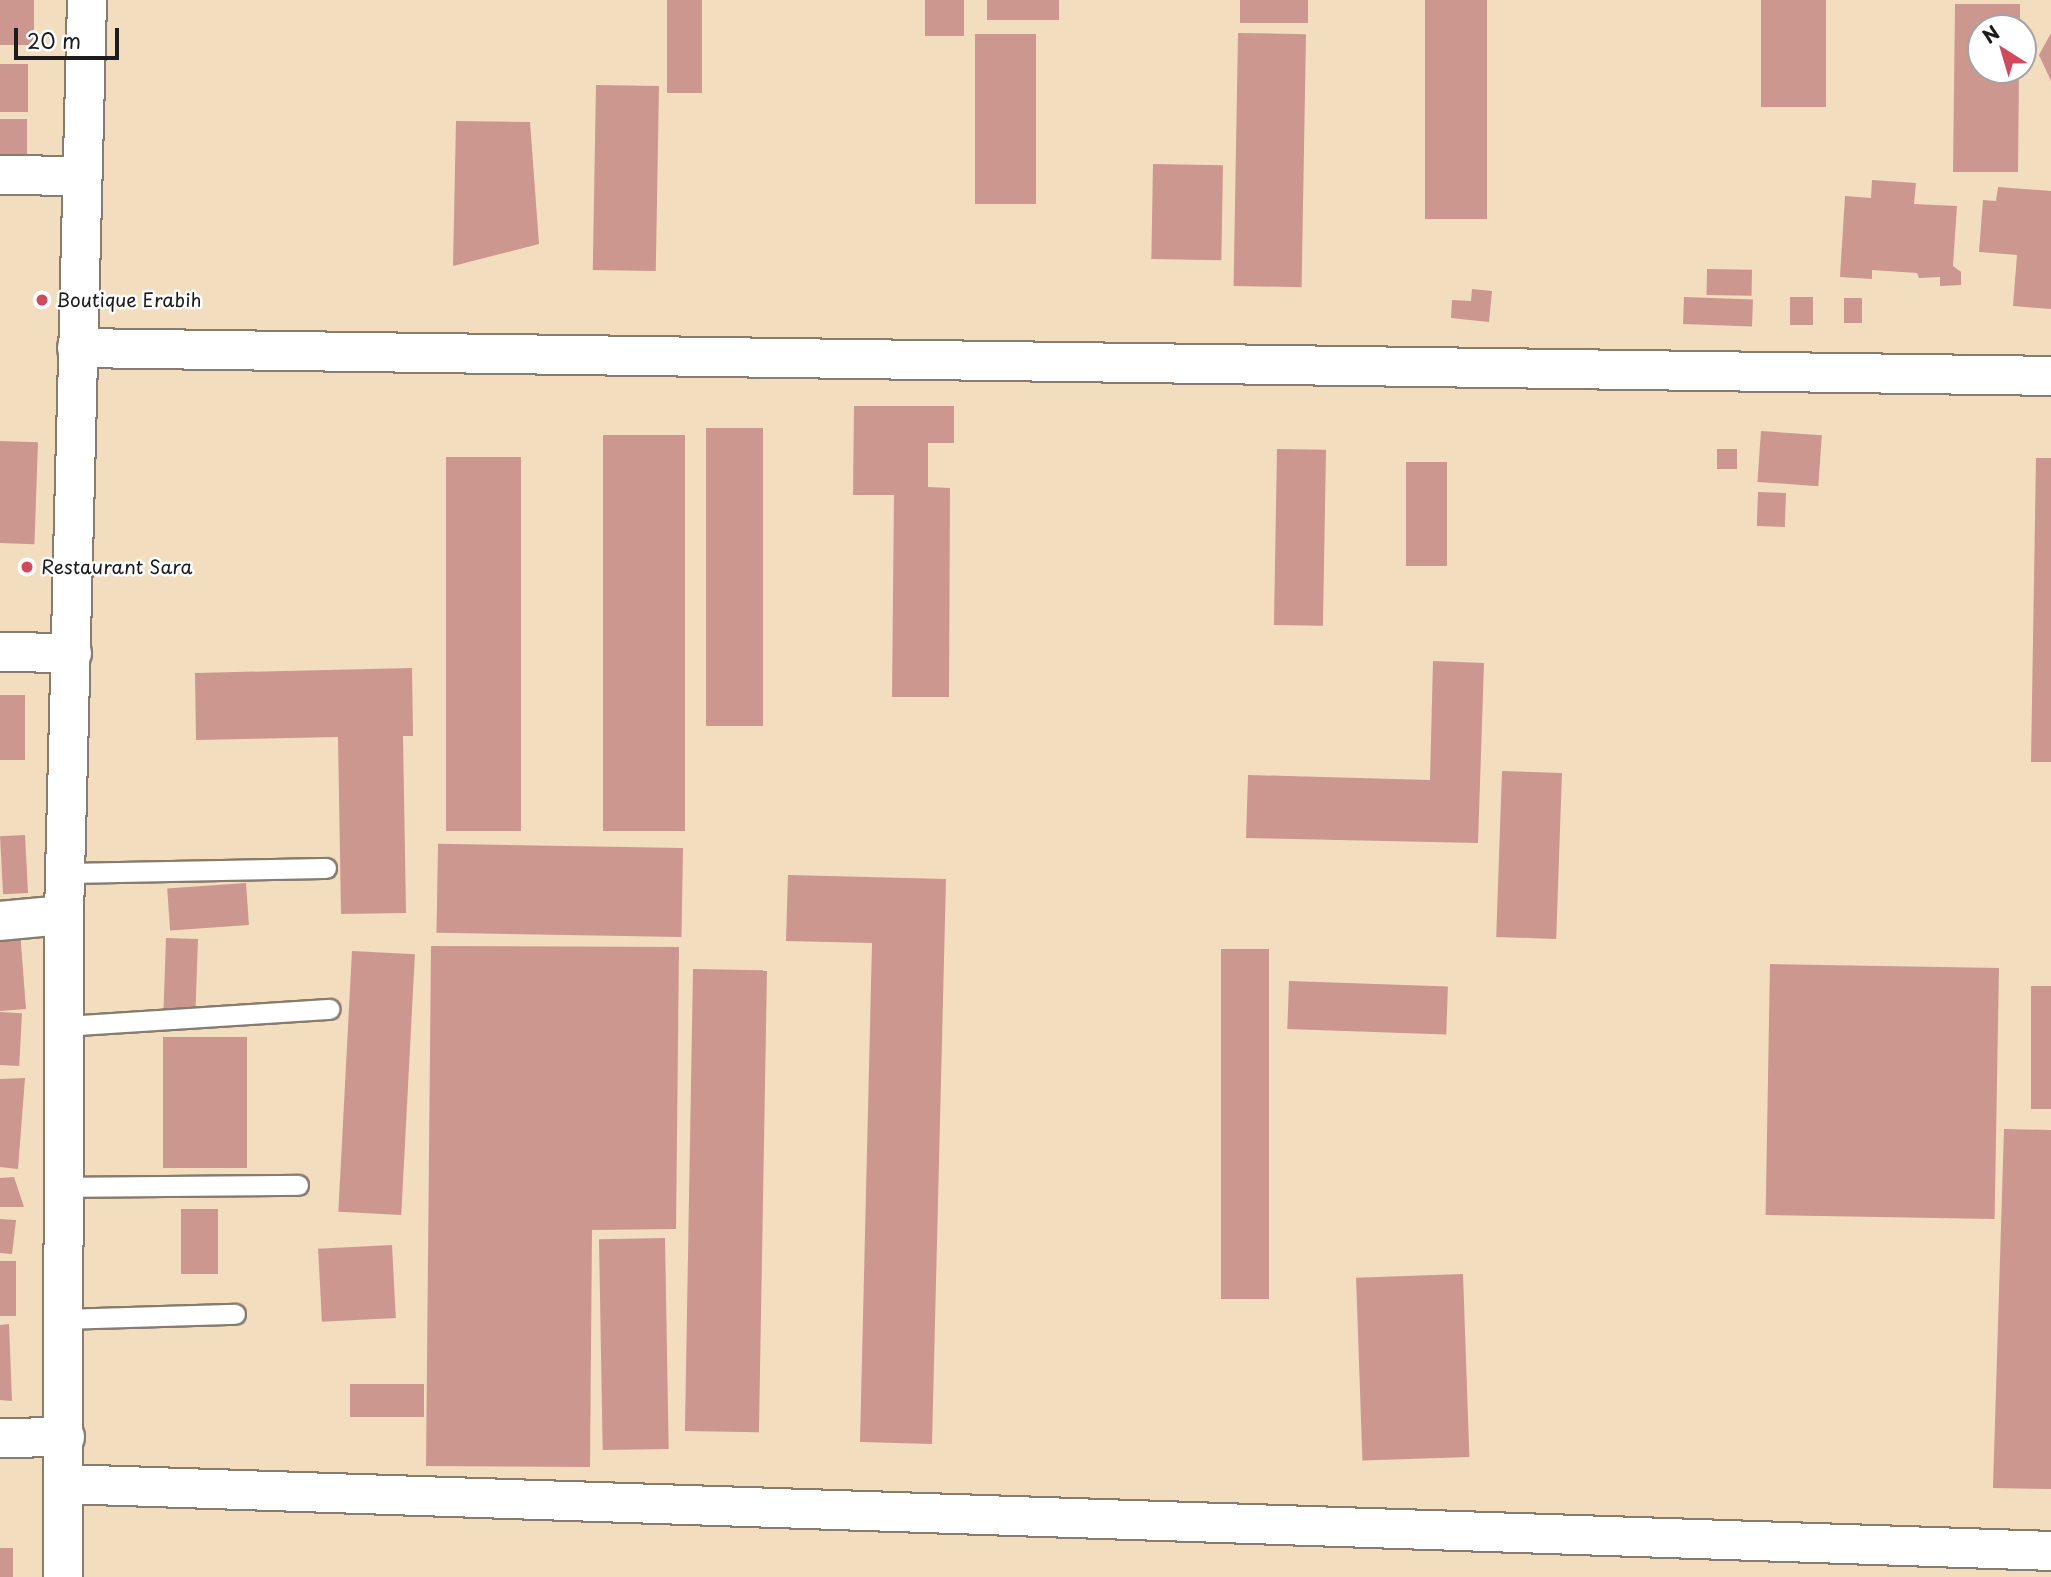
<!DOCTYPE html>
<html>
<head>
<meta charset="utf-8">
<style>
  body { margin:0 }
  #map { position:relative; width:2051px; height:1577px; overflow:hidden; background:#f2ddbf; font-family:"Playpen Sans",sans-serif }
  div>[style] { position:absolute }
  .building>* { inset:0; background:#cc978f; transform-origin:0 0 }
  .roads { filter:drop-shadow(2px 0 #877c6e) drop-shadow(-2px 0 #877c6e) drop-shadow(0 2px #877c6e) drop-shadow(0 -2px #877c6e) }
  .service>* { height:19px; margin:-9.5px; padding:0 9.5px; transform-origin:9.5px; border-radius:9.5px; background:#fff }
  .minor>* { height:38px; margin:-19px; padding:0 19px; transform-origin:19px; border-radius:19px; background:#fff }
  .dots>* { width:19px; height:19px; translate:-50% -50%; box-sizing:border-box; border:4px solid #fff; border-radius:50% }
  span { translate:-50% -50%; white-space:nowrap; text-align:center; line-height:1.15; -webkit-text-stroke:5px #fff; paint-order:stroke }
  .poi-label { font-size:19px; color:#1c1c1c }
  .left { translate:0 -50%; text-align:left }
  .north { position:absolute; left:1967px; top:14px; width:70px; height:70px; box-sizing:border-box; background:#fff; border:2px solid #a4a4a4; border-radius:50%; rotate:323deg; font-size:19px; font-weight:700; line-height:28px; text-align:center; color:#1c1c1c }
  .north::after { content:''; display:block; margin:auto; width:24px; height:32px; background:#d1495b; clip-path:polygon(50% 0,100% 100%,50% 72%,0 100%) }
  .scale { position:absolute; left:14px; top:28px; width:105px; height:32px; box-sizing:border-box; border:4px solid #1c1c1c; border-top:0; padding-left:9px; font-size:21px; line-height:24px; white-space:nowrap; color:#1c1c1c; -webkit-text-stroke:5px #fff; paint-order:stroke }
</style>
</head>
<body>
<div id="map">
  <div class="building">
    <i style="left:0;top:0;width:34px;height:45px"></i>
    <i style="left:667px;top:0;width:35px;height:93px"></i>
    <i style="left:925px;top:0;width:39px;height:36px"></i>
    <i style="left:987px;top:0;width:72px;height:20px"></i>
    <i style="left:1240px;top:0;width:68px;height:23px"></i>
    <i style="left:1425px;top:0;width:62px;height:219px"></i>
    <i style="left:1761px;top:0;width:65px;height:107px"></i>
    <i style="clip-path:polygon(1955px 4px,2020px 4px,2020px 28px,1981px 28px,1981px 70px,2019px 70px,2018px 172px,1953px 172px)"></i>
    <i style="left:1238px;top:33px;width:68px;height:253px;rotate:1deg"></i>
    <i style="clip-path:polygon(2051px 33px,2051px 81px,2039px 55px)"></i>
    <i style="left:975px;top:34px;width:61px;height:170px"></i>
    <i style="left:0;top:64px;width:28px;height:48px"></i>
    <i style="left:596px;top:85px;width:63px;height:185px;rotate:1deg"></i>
    <i style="left:0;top:119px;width:27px;height:41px"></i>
    <i style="clip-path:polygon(456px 121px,530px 122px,539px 244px,453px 266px)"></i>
    <i style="left:1153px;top:164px;width:70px;height:95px;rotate:1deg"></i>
    <i style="clip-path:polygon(1872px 180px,1916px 183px,1914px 204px,1957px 206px,1953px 266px,1961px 272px,1961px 285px,1940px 286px,1940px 277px,1919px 278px,1917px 273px,1872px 270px,1872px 279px,1840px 277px,1845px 196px,1871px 198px)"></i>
    <i style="clip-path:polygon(1998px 187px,2051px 191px,2051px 309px,2013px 306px,2017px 255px,1979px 252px,1983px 200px,1996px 201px)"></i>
    <i style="left:1707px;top:269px;width:45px;height:26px;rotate:1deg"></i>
    <i style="clip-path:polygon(1472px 289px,1492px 291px,1489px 322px,1451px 318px,1452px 300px,1471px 301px)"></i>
    <i style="left:1684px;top:297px;width:69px;height:27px;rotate:2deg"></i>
    <i style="left:1790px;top:297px;width:23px;height:28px"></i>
    <i style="left:1844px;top:298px;width:18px;height:25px"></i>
    <i style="clip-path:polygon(854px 406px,954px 406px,954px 443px,928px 443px,928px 487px,950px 488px,949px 697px,892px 697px,894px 495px,853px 495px)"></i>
    <i style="left:706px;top:428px;width:57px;height:298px"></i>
    <i style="left:1761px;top:431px;width:61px;height:51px;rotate:4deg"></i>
    <i style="left:603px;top:435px;width:82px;height:396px"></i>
    <i style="left:0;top:441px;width:38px;height:102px;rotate:2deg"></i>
    <i style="left:1277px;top:449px;width:49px;height:176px;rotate:1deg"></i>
    <i style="left:1717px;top:449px;width:20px;height:20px"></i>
    <i style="left:446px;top:457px;width:75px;height:374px"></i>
    <i style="clip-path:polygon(2036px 458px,2051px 458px,2051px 762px,2031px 762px)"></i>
    <i style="left:1406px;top:462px;width:41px;height:104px"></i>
    <i style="left:1758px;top:492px;width:28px;height:34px;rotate:2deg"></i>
    <i style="clip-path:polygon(1433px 661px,1484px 663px,1478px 843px,1246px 838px,1248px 775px,1430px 780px)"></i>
    <i style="clip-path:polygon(412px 668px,413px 736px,403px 736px,406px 913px,341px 914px,338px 737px,196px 740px,195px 673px)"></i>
    <i style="left:0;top:695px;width:25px;height:65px"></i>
    <i style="left:1502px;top:771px;width:60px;height:166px;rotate:2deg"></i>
    <i style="left:25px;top:835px;width:58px;height:25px;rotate:87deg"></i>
    <i style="left:683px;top:848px;width:89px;height:245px;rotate:91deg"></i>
    <i style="clip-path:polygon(788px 875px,946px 879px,932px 1444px,860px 1442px,872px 943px,786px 941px)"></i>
    <i style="left:246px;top:883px;width:42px;height:79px;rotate:86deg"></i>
    <i style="clip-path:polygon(20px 931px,26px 1009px,0 1011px,0 933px)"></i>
    <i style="left:166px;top:938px;width:32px;height:72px;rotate:2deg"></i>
    <i style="clip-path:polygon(431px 946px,679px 947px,676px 1229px,592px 1230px,590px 1467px,426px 1466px)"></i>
    <i style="left:1221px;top:949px;width:48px;height:350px"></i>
    <i style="left:352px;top:951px;width:63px;height:261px;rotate:3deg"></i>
    <i style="left:1770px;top:964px;width:229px;height:251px;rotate:1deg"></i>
    <i style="left:693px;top:969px;width:74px;height:462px;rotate:1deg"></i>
    <i style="left:1289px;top:981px;width:159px;height:48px;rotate:2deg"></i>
    <i style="left:2031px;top:986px;width:20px;height:123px"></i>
    <i style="left:0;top:1012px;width:22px;height:53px;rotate:3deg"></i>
    <i style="left:247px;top:1037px;width:131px;height:84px;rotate:90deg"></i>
    <i style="clip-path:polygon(25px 1078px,18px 1169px,0 1167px,0 1079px)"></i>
    <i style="clip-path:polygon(2004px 1129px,2051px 1130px,2051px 1489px,1993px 1488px)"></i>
    <i style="clip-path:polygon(14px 1177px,24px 1207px,0 1207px,0 1178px)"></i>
    <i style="left:181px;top:1209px;width:37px;height:65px"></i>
    <i style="clip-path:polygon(0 1219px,16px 1220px,12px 1254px,0 1253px)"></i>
    <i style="left:665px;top:1238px;width:211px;height:66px;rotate:89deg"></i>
    <i style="left:392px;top:1245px;width:73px;height:74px;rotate:87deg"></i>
    <i style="left:0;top:1261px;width:16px;height:55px"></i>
    <i style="left:1463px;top:1274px;width:183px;height:107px;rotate:88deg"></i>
    <i style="clip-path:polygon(9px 1324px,12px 1401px,0 1400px,0 1325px)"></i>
    <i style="left:424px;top:1384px;width:33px;height:74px;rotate:90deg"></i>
    <i style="left:0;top:1548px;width:13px;height:29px"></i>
  </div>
  <div class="roads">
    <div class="service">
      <i style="left:65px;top:873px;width:261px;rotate:-1.1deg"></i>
      <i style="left:64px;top:1026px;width:266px;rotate:-3.7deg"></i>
      <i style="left:61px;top:1187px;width:237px;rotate:-0.5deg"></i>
      <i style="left:63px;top:1319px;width:172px;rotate:-1.7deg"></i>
    </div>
    <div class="minor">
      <i style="left:0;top:175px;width:82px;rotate:0.7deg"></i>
      <i style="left:77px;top:348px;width:1974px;rotate:0.81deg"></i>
      <i style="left:0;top:652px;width:72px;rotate:0.8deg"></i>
      <i style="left:0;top:921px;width:64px;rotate:-5.4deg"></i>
      <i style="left:0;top:1438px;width:65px;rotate:-0.9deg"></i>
      <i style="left:64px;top:1484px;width:1988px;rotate:1.93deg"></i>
      <i style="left:63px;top:1577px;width:662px;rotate:-89.91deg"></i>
      <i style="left:64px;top:915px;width:915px;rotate:-88.56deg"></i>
    </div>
  </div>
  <div class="dots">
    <i style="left:42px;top:300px;background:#d1495b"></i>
    <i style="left:27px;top:567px;background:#d1495b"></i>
  </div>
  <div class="poi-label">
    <span class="left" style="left:56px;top:300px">Boutique Erabih</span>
    <span class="left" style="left:41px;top:567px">Restaurant Sara</span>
  </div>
  <div class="north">N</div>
  <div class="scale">20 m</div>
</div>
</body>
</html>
